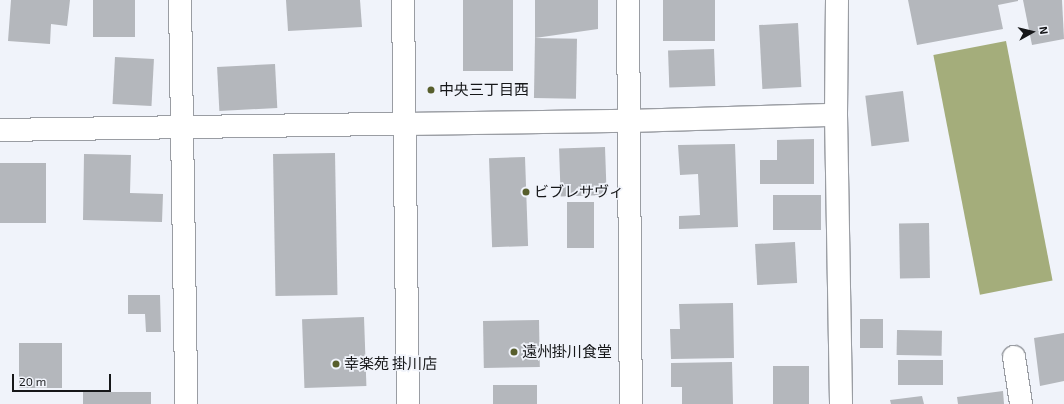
<!DOCTYPE html>
<html>
<head>
<meta charset="utf-8">
<style>
  body { margin:0 }
  #map { position:relative; width:1064px; height:404px; overflow:hidden; background:#f0f3fa; font-family:"Exo 2","Noto Sans JP",sans-serif }
  div>[style] { position:absolute }
  .water>* { inset:0; background:#a4ad7b; transform-origin:0 0 }
  .building>* { inset:0; background:#b4b7bc; transform-origin:0 0 }
  .roads { filter:drop-shadow(1px 0 #9a9da3) drop-shadow(-1px 0 #9a9da3) drop-shadow(0 1px #9a9da3) drop-shadow(0 -1px #9a9da3) }
  .street>* { height:22px; margin:-11px; padding:0 11px; transform-origin:11px; border-radius:11px; background:#fff }
  .secondary>* { height:22px; margin:-11px; padding:0 11px; transform-origin:11px; border-radius:11px; background:#fff }
  .dots>* { width:11px; height:11px; translate:-50% -50%; box-sizing:border-box; border:2px solid #f0f3fa; border-radius:50% }
  span { translate:-50% -50%; white-space:nowrap; text-align:center; line-height:1.15; -webkit-text-stroke:3.5px #f0f3fa; paint-order:stroke }
  .poi-label { font-size:15px; color:#161719 }
  .left { translate:0 -50%; text-align:left }
  .north { position:absolute; left:1012px; top:12px; width:40px; height:40px; -webkit-text-stroke:3px #f0f3fa; paint-order:stroke; rotate:82deg; font-size:11px; font-weight:700; line-height:16px; text-align:center; color:#161719 }
  .north::after { content:''; display:block; margin:auto; width:14px; height:18px; background:#161719; clip-path:polygon(50% 0,100% 100%,50% 72%,0 100%) }
  .scale { position:absolute; left:12px; top:374px; width:99px; height:18px; box-sizing:border-box; border:2px solid #161719; border-top:0; padding-left:5px; font-size:12px; line-height:14px; white-space:nowrap; color:#161719; -webkit-text-stroke:3px #f0f3fa; paint-order:stroke }
</style>
</head>
<body>
<div id="map">
  <div class="water">
    <i style="left:1006px;top:41px;width:244px;height:74px;rotate:79deg"></i>
  </div>
  <div class="building">
    <i style="clip-path:polygon(11px 0,70px 0,67px 26px,51px 24px,50px 44px,8px 41px)"></i>
    <i style="left:93px;top:0;width:42px;height:37px"></i>
    <i style="clip-path:polygon(286px 0,360px 0,362px 27px,288px 31px)"></i>
    <i style="left:463px;top:0;width:50px;height:71px"></i>
    <i style="clip-path:polygon(535px 0,598px 0,598px 29px,535px 38px)"></i>
    <i style="left:663px;top:0;width:52px;height:41px"></i>
    <i style="clip-path:polygon(908px 0,1018px 0,1018px 1px,998px 5px,1003px 29px,917px 45px)"></i>
    <i style="clip-path:polygon(1023px 0,1062px 0,1064px 39px,1032px 45px)"></i>
    <i style="left:798px;top:23px;width:64px;height:39px;rotate:87deg"></i>
    <i style="left:535px;top:38px;width:42px;height:60px;rotate:1deg"></i>
    <i style="left:714px;top:49px;width:37px;height:46px;rotate:88deg"></i>
    <i style="left:115px;top:57px;width:39px;height:47px;rotate:3deg"></i>
    <i style="left:275px;top:64px;width:44px;height:58px;rotate:87deg"></i>
    <i style="left:903px;top:91px;width:51px;height:38px;rotate:83deg"></i>
    <i style="clip-path:polygon(814px 139px,814px 184px,760px 184px,760px 160px,777px 160px,777px 140px)"></i>
    <i style="clip-path:polygon(735px 144px,738px 227px,679px 229px,679px 216px,700px 215px,698px 174px,680px 175px,678px 145px)"></i>
    <i style="left:605px;top:147px;width:48px;height:46px;rotate:88deg"></i>
    <i style="left:335px;top:153px;width:142px;height:62px;rotate:89deg"></i>
    <i style="clip-path:polygon(84px 154px,131px 155px,130px 193px,163px 194px,162px 222px,83px 220px)"></i>
    <i style="left:525px;top:157px;width:89px;height:36px;rotate:88deg"></i>
    <i style="left:0;top:163px;width:46px;height:60px"></i>
    <i style="left:773px;top:195px;width:48px;height:35px"></i>
    <i style="left:567px;top:202px;width:27px;height:46px"></i>
    <i style="left:929px;top:223px;width:55px;height:30px;rotate:89deg"></i>
    <i style="left:795px;top:242px;width:41px;height:40px;rotate:87deg"></i>
    <i style="clip-path:polygon(128px 295px,160px 295px,161px 332px,146px 332px,145px 314px,128px 314px)"></i>
    <i style="clip-path:polygon(733px 303px,734px 358px,671px 359px,670px 329px,680px 329px,679px 304px)"></i>
    <i style="left:364px;top:317px;width:69px;height:62px;rotate:88deg"></i>
    <i style="left:883px;top:319px;width:29px;height:23px;rotate:90deg"></i>
    <i style="left:539px;top:320px;width:47px;height:56px;rotate:89deg"></i>
    <i style="left:897px;top:330px;width:45px;height:25px;rotate:1deg"></i>
    <i style="clip-path:polygon(1064px 333px,1064px 381px,1040px 386px,1034px 338px)"></i>
    <i style="left:19px;top:343px;width:43px;height:45px"></i>
    <i style="left:898px;top:360px;width:45px;height:25px"></i>
    <i style="clip-path:polygon(732px 362px,733px 404px,682px 404px,682px 387px,671px 387px,671px 363px)"></i>
    <i style="left:773px;top:366px;width:36px;height:38px"></i>
    <i style="left:493px;top:385px;width:44px;height:19px"></i>
    <i style="clip-path:polygon(1003px 391px,1004px 404px,958px 404px,957px 397px)"></i>
    <i style="left:83px;top:392px;width:68px;height:12px"></i>
    <i style="clip-path:polygon(922px 396px,924px 404px,891px 404px,890px 400px)"></i>
  </div>
  <div class="roads">
    <div class="street">
      <i style="left:180px;top:0;width:404px;rotate:89.1deg"></i>
      <i style="left:628px;top:0;width:404px;rotate:89.6deg"></i>
      <i style="left:837px;top:0;width:115px;rotate:90.5deg"></i>
      <i style="left:836px;top:115px;width:289px;rotate:89deg"></i>
      <i style="left:404px;top:124px;width:225px;rotate:-0.8deg"></i>
      <i style="left:629px;top:121px;width:207px;rotate:-1.7deg"></i>
      <i style="left:1014px;top:357px;width:48px;rotate:81.5deg"></i>
    </div>
    <div class="secondary">
      <i style="left:403px;top:0;width:404px;rotate:89.3deg"></i>
      <i style="left:0;top:130px;width:404px;rotate:-0.9deg"></i>
    </div>
  </div>
  <div class="dots">
    <i style="left:431px;top:90px;background:#575e2c"></i>
    <i style="left:526px;top:192px;background:#575e2c"></i>
    <i style="left:514px;top:352px;background:#575e2c"></i>
    <i style="left:336px;top:364px;background:#575e2c"></i>
  </div>
  <div class="poi-label">
    <span class="left" style="left:439px;top:90px">中央三丁目西</span>
    <span class="left" style="left:534px;top:192px">ビブレサヴィ</span>
    <span class="left" style="left:522px;top:352px">遠州掛川食堂</span>
    <span class="left" style="left:344px;top:364px">幸楽苑 掛川店</span>
  </div>
  <div class="north">N</div>
  <div class="scale">20 m</div>
</div>
</body>
</html>
